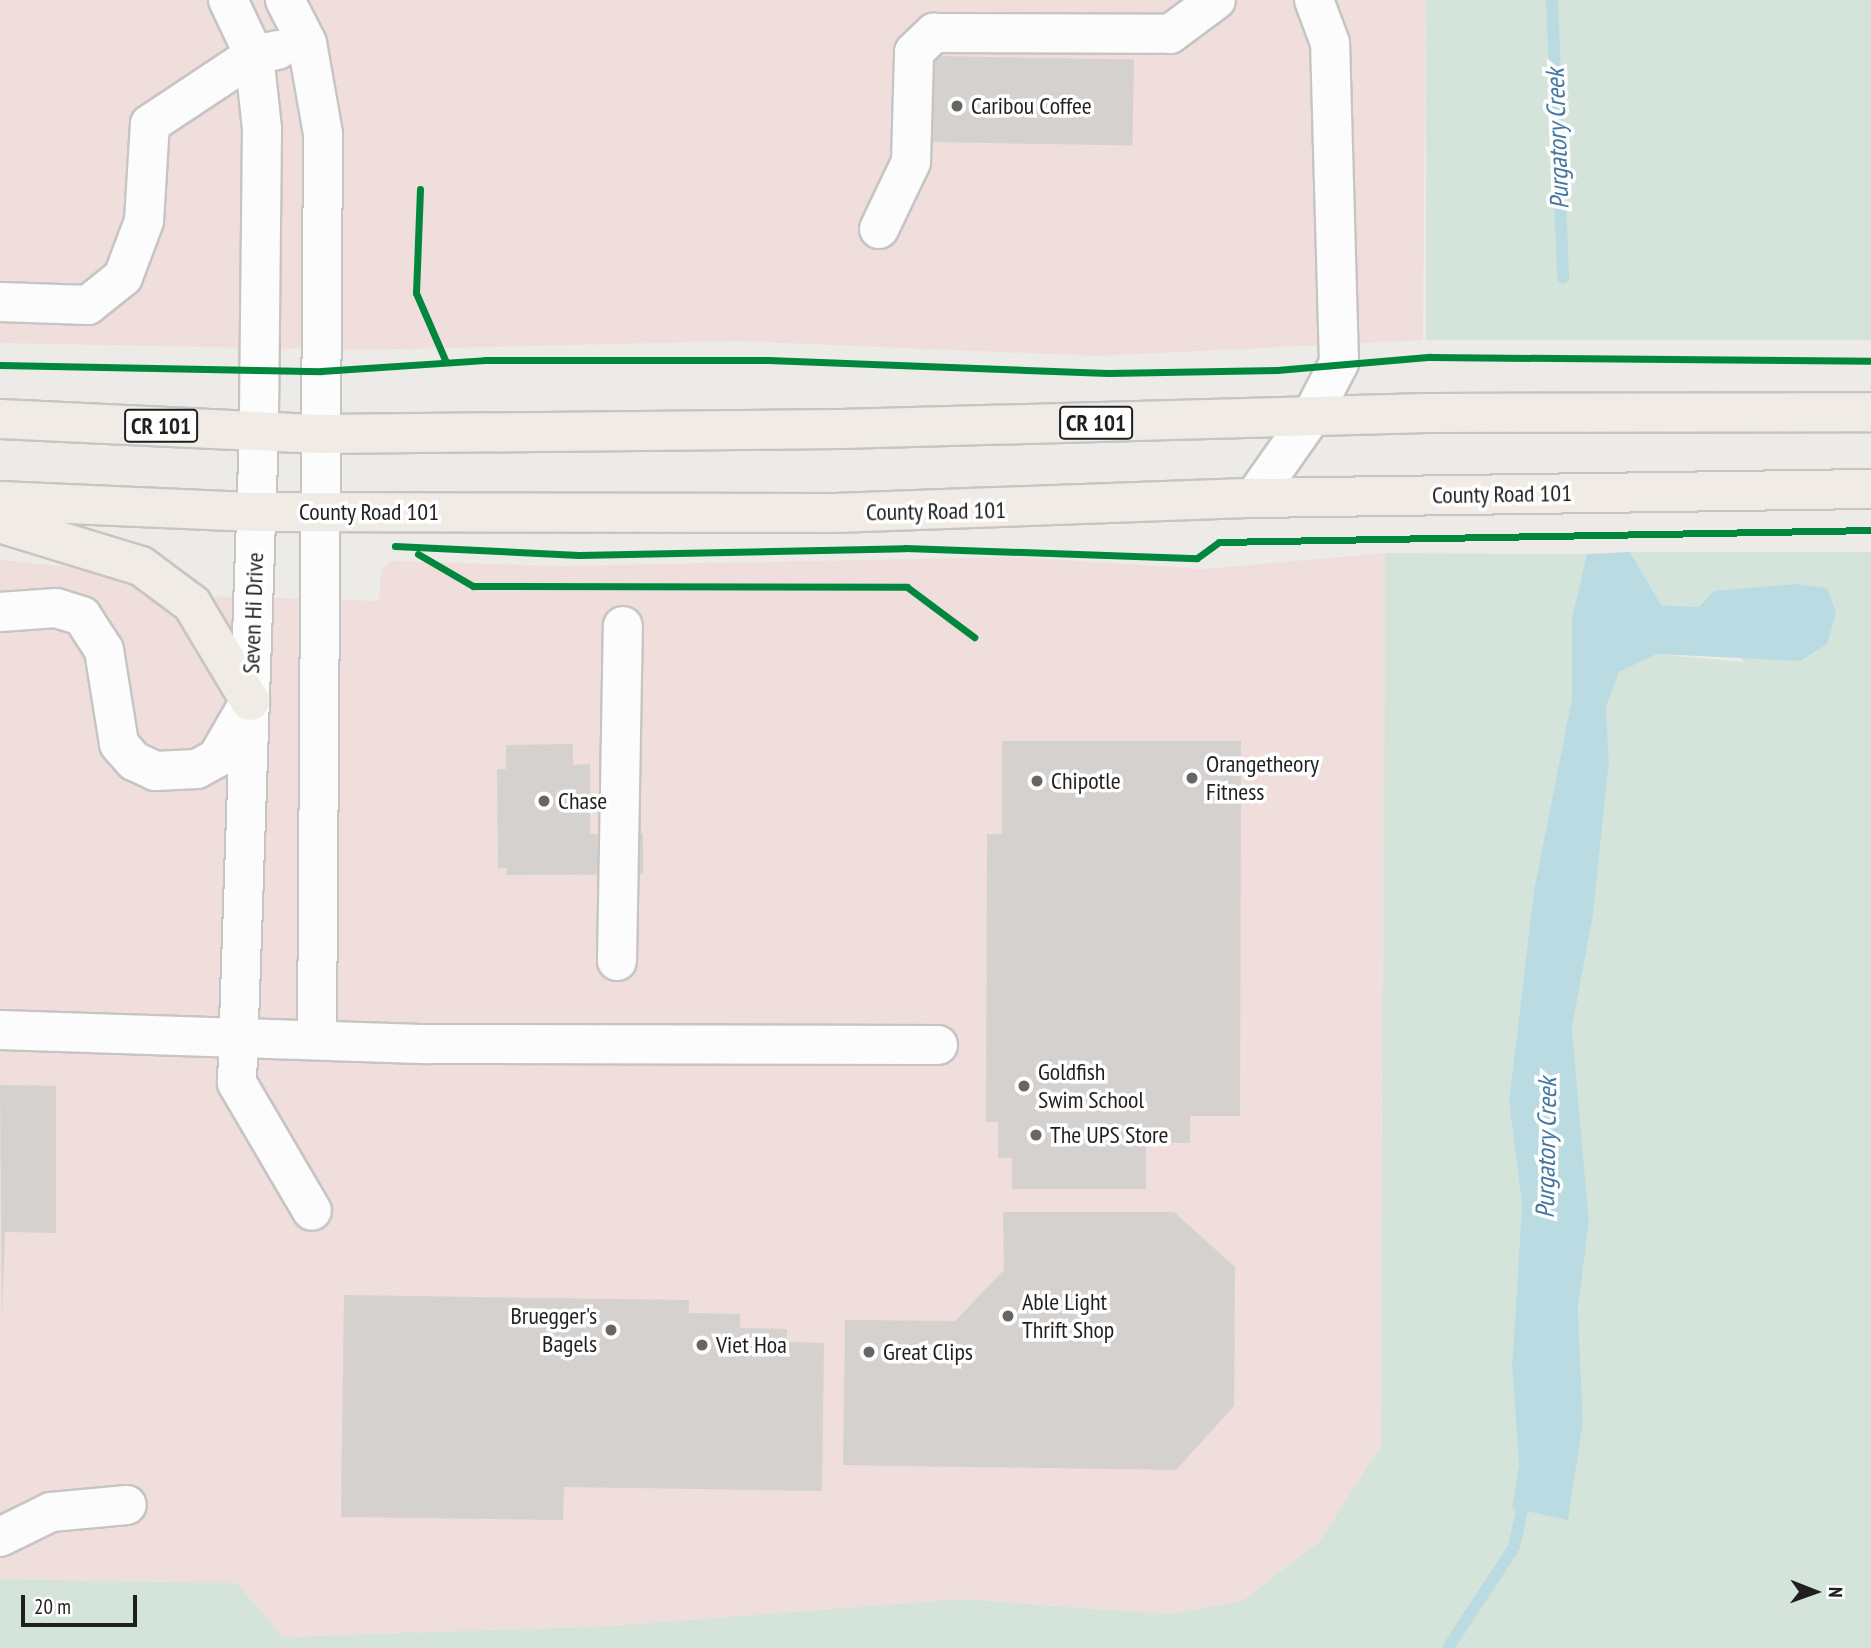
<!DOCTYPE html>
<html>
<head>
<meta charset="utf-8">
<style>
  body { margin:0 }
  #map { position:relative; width:1871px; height:1648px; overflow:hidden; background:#edebe8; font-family:"PT Sans Narrow",sans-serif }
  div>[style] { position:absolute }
  .commercial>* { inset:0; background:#efdedc }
  .wetland>* { inset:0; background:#d5e4db; transform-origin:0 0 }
  .water>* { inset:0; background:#badbe2 }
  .stream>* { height:12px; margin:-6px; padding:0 6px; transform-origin:6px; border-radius:6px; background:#badbe2 }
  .building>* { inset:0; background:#d4d1cf; transform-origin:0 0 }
  .roads { filter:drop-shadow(2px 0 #c6c5c4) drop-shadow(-2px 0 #c6c5c4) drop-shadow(0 2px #c6c5c4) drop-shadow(0 -2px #c6c5c4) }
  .minor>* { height:38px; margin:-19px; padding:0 19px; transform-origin:19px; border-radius:19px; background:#fcfcfc }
  .major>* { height:38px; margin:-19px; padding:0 19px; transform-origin:19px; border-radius:19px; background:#f1ebe5 }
  .cycleway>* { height:7px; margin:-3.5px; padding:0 3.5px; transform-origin:3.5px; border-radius:3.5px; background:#00873e }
  .dots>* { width:19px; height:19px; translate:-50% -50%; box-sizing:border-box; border:4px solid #fff; border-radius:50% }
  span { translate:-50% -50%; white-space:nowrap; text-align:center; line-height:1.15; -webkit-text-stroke:7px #fff; paint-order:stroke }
  .shield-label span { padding:2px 5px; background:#fff; border:2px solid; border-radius:5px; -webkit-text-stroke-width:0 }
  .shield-label { font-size:23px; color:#1f1f1f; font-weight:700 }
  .poi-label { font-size:24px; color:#1f1f1f }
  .left { translate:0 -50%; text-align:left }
  .right { translate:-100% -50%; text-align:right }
  .street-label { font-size:24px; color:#1f1f1f }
  .water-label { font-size:26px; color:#4276a3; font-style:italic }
  .north { position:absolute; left:1780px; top:1557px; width:70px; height:70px; -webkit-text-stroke:5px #fff; paint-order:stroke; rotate:91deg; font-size:19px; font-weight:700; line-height:28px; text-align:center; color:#1f1f1f }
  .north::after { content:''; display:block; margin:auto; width:24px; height:32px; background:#1f1f1f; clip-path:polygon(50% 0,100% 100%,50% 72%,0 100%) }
  .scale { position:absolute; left:21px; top:1595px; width:116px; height:32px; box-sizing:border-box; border:4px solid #1f1f1f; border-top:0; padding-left:9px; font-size:21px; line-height:24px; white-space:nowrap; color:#1f1f1f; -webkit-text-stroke:5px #fff; paint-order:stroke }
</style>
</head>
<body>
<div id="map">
  <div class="commercial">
    <i style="clip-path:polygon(0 0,1426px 0,1423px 340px,1098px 356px,740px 341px,364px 350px,0 343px)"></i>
    <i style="clip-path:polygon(1385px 553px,1381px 1446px,1319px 1542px,1242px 1601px,1169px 1614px,962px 1599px,610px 1626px,283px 1637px,237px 1583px,0 1579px,0 560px,99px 570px,162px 595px,379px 601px,381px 570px,392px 561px,563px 566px,1016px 557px,1204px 569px)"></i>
  </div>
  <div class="wetland">
    <i style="left:1426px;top:0;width:445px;height:340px"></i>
    <i style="clip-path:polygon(1630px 552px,1871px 552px,1871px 1648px,0 1648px,0 1579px,237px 1583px,283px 1637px,610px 1626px,962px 1599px,1169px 1614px,1242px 1601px,1319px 1542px,1381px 1446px,1385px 553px,1587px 554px,1572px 617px,1572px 698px,1534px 890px,1509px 1101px,1522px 1204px,1512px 1366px,1519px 1465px,1512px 1508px,1583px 1421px,1578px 1308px,1589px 1222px,1572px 1028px,1593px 915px,1609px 762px,1606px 707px,1619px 672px,1657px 654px,1744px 662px,1699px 607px,1661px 605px)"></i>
  </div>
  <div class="water">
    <i style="clip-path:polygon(1630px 552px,1661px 605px,1699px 607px,1714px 591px,1794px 584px,1827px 588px,1836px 613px,1827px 644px,1800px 661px,1657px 654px,1619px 672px,1606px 707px,1609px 762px,1593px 915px,1572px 1028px,1589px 1222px,1578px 1308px,1583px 1421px,1568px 1520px,1512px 1508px,1519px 1465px,1512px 1366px,1522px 1204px,1509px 1101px,1534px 890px,1572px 698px,1572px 617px,1587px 554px)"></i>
  </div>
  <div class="stream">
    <i style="left:1552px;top:0;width:278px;rotate:87.7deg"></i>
    <i style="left:1448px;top:1648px;width:121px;rotate:-56.8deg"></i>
    <i style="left:1514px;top:1547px;width:51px;rotate:-77.6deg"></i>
  </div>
  <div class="building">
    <i style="left:929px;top:56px;width:205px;height:86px;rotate:1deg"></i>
    <i style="clip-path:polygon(1002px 741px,1241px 741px,1240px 1116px,1190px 1116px,1190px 1143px,1146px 1143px,1146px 1189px,1012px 1189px,1012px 1158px,998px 1158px,998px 1122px,986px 1122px,987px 834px,1002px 834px)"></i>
    <i style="clip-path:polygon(573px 744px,573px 765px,590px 764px,590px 834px,643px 833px,643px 874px,506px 875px,507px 868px,498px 868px,497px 769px,506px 769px,506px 745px)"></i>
    <i style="clip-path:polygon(0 1085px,56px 1086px,56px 1233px,5px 1232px,2px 1316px)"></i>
    <i style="clip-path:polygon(1003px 1212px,1174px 1212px,1235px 1267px,1234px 1406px,1176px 1470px,843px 1465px,845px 1320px,955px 1321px,1004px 1270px)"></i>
    <i style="clip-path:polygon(344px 1295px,689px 1300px,689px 1313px,740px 1314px,740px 1328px,787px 1329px,787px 1342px,824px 1343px,822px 1491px,564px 1487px,563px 1520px,341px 1517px)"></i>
  </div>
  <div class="roads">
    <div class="minor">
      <i style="left:228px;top:0;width:61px;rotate:64.7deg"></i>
      <i style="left:254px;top:55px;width:74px;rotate:83.8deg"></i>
      <i style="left:262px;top:129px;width:301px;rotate:90.6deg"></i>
      <i style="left:259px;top:430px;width:653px;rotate:91.93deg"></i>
      <i style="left:237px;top:1083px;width:148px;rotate:59.6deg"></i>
      <i style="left:285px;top:0;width:48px;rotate:62.9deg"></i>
      <i style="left:307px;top:43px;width:92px;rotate:80deg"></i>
      <i style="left:323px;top:134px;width:906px;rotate:90.38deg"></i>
      <i style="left:879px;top:229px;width:74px;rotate:-64.5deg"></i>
      <i style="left:911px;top:162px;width:110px;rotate:-88.4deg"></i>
      <i style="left:914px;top:52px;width:28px;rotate:-44deg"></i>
      <i style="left:934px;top:33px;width:236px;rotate:0.2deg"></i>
      <i style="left:1170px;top:34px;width:57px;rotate:-36.5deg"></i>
      <i style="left:0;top:302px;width:88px;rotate:2deg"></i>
      <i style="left:88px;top:305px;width:45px;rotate:-38.7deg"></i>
      <i style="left:123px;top:277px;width:60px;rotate:-69.4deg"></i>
      <i style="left:144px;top:221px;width:97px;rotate:-86.5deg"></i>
      <i style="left:150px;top:124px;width:125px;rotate:-33.6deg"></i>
      <i style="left:254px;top:55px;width:24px;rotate:-12deg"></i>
      <i style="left:1254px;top:498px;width:99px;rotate:-54.9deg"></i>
      <i style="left:1311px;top:417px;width:61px;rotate:-62.6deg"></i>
      <i style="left:1339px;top:363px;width:320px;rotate:-91.6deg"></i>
      <i style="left:1330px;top:43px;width:46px;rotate:-110.4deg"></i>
      <i style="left:0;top:612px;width:56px;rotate:-4.1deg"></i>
      <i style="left:56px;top:608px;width:27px;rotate:17deg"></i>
      <i style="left:82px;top:616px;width:40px;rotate:57.1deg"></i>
      <i style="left:104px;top:650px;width:95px;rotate:80.9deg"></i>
      <i style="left:119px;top:744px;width:23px;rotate:49deg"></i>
      <i style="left:134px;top:761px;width:23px;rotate:25deg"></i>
      <i style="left:155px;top:771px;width:42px;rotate:-2.7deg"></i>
      <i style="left:197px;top:769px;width:23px;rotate:-29deg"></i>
      <i style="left:217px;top:758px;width:60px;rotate:-60deg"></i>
      <i style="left:617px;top:961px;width:335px;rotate:-89deg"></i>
      <i style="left:0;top:1030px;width:428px;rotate:1.9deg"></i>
      <i style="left:428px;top:1044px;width:510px;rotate:0.11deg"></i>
      <i style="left:0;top:1537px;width:57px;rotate:-26.1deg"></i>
      <i style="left:51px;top:1512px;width:76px;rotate:-5.3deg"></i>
    </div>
    <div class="major">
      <i style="left:0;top:419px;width:321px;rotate:2.7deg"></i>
      <i style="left:321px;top:434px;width:520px;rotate:-0.55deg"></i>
      <i style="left:841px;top:429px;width:586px;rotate:-1.56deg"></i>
      <i style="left:1427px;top:413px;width:444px;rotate:-0.1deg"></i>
      <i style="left:0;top:501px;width:255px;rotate:2.5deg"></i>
      <i style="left:255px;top:512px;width:580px;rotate:0.1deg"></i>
      <i style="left:835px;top:513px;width:419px;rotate:-2.1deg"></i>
      <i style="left:1254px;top:498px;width:617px;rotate:-0.84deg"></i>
      <i style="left:0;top:523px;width:147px;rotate:17deg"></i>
      <i style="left:141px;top:566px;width:64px;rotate:36.7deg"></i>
      <i style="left:192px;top:604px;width:113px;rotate:59.1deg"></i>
    </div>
  </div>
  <div class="cycleway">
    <i style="left:420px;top:189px;width:104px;rotate:92.2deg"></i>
    <i style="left:416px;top:293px;width:75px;rotate:66.5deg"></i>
    <i style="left:0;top:365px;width:321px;rotate:1.1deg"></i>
    <i style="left:321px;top:371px;width:164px;rotate:-3.8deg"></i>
    <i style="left:485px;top:360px;width:283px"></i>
    <i style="left:768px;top:360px;width:340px;rotate:2.2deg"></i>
    <i style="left:1108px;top:373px;width:169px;rotate:-1deg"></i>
    <i style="left:1277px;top:370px;width:154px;rotate:-4.9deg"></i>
    <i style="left:1430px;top:357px;width:441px;rotate:0.5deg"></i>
    <i style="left:395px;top:546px;width:184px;rotate:2.8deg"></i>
    <i style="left:579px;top:555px;width:326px;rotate:-1.2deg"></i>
    <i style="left:905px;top:548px;width:292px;rotate:2deg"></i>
    <i style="left:1197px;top:558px;width:27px;rotate:-36deg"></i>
    <i style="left:1219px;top:542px;width:652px;rotate:-1.05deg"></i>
    <i style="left:418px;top:554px;width:64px;rotate:30.2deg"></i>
    <i style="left:473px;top:586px;width:434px;rotate:0.1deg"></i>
    <i style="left:907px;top:587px;width:84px;rotate:36.7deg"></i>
  </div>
  <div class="dots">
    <i style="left:957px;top:106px;background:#676665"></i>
    <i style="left:1192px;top:778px;background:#676665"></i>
    <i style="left:1037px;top:781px;background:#676665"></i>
    <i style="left:544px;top:801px;background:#676665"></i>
    <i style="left:1024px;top:1086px;background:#676665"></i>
    <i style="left:1036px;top:1135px;background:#676665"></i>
    <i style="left:1008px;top:1316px;background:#676665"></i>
    <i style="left:611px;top:1330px;background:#676665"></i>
    <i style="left:702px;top:1345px;background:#676665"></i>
    <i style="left:869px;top:1352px;background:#676665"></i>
  </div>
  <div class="shield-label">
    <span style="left:1096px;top:423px">CR 101</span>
    <span style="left:161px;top:426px">CR 101</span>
  </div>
  <div class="poi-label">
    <span class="left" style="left:971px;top:106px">Caribou Coffee</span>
    <span class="left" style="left:1206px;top:778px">Orangetheory<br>Fitness</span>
    <span class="left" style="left:1051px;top:781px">Chipotle</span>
    <span class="left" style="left:558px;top:801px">Chase</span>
    <span class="left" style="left:1038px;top:1086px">Goldfish<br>Swim School</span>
    <span class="left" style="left:1050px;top:1135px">The UPS Store</span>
    <span class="left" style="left:1022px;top:1316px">Able Light<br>Thrift Shop</span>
    <span class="right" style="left:597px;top:1330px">Bruegger's<br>Bagels</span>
    <span class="left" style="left:716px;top:1345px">Viet Hoa</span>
    <span class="left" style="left:883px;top:1352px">Great Clips</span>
  </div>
  <div class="street-label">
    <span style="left:1502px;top:494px;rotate:-1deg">County Road 101</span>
    <span style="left:936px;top:511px;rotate:-1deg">County Road 101</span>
    <span style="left:369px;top:512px">County Road 101</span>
    <span style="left:253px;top:613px;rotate:-88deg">Seven Hi Drive</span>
  </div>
  <div class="water-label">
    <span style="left:1557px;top:139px;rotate:-92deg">Purgatory Creek</span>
    <span style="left:1546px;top:1148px;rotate:-89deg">Purgatory Creek</span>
  </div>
  <div class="north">N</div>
  <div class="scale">20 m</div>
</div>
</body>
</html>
